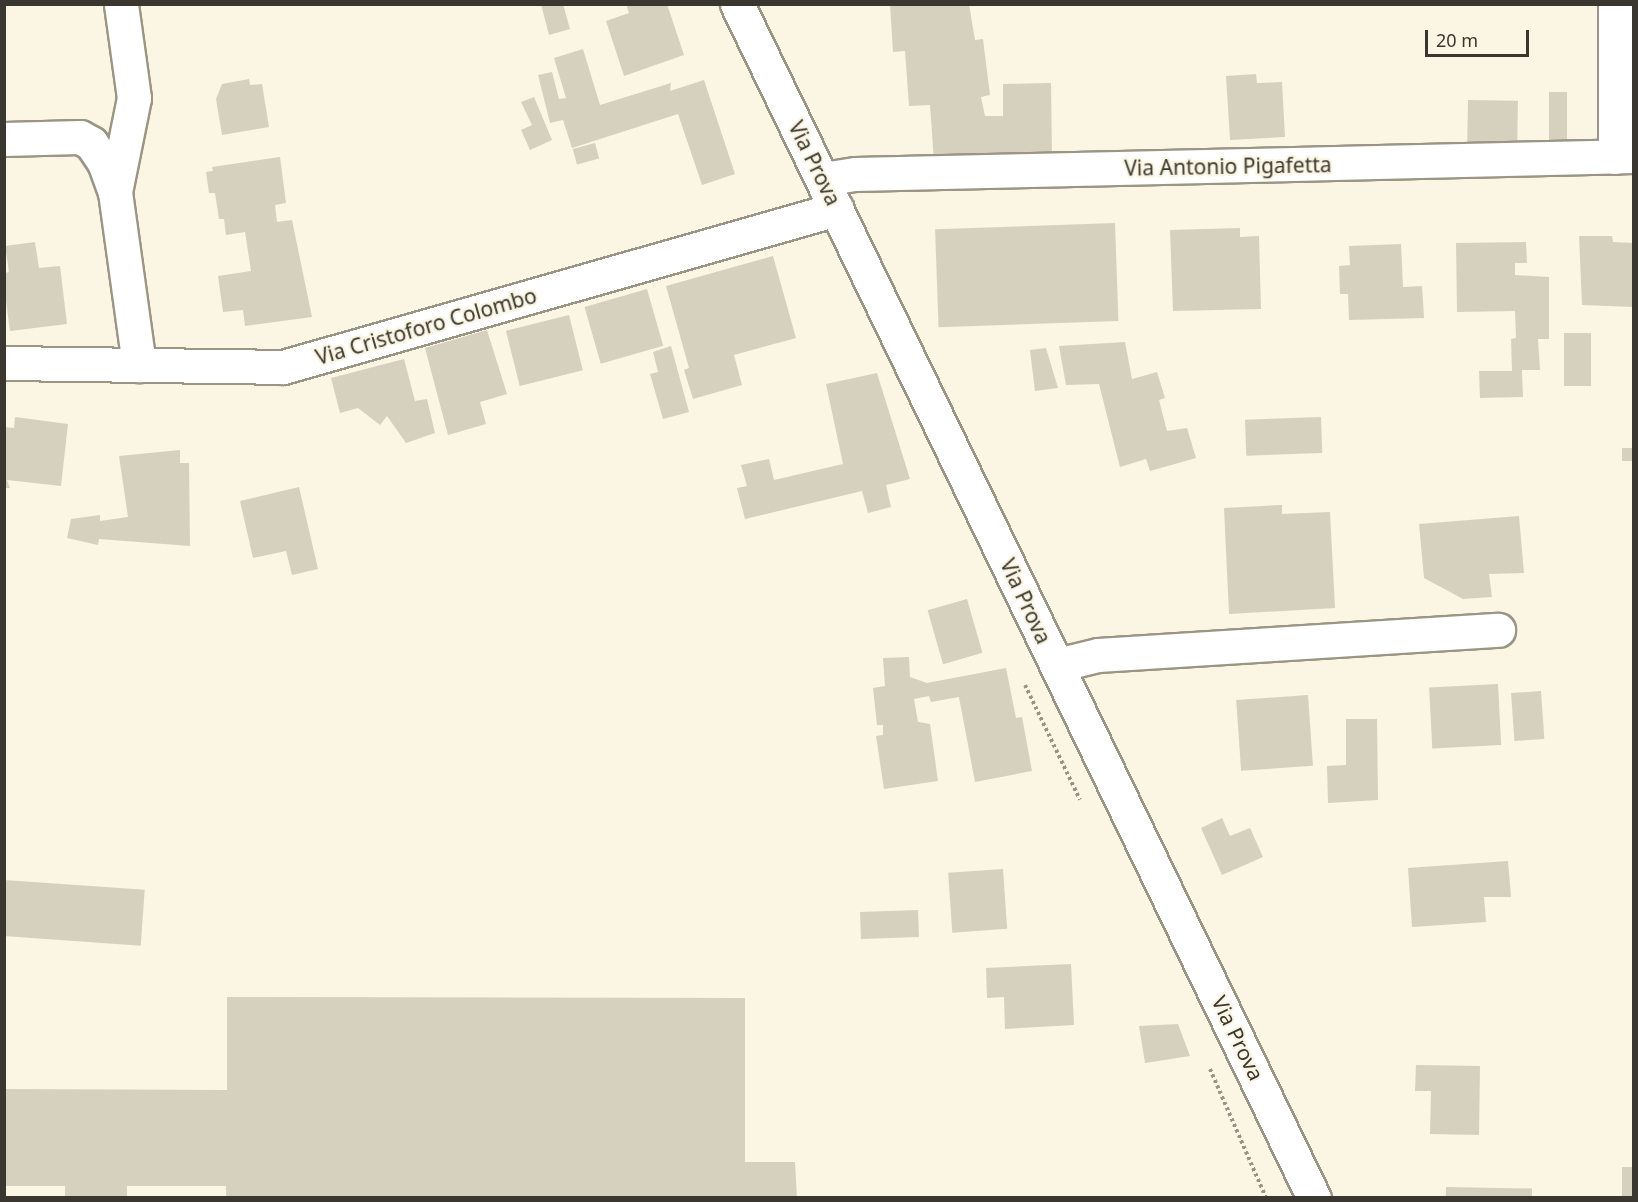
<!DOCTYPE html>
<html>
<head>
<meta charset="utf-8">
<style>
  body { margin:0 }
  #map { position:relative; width:1638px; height:1202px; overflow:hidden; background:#fbf5e3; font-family:"Noto Sans",sans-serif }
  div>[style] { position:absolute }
  .building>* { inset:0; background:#d6d0bf; transform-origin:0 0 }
  .path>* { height:4px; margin-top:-2px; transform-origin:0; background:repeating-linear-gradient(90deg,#979387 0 3px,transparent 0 6px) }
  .roads { filter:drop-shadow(2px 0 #9a9585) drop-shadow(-2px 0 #9a9585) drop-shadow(0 2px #9a9585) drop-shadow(0 -2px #9a9585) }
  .minor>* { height:33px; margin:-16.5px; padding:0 16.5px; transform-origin:16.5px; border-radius:16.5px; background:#fff }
  .major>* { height:33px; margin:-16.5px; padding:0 16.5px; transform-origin:16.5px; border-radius:16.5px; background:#fff }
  span { translate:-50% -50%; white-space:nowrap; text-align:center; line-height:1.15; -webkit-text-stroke:4.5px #fbf5e3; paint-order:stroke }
  .street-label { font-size:21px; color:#393730 }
  .frame { position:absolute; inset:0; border:6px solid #393730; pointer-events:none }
  .scale { position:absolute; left:1425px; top:30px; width:104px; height:27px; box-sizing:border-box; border:3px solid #393730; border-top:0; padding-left:8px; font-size:18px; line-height:21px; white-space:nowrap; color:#393730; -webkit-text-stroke:4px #fbf5e3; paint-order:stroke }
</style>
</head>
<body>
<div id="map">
  <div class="building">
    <i style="clip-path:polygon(541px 4px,563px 4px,570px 29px,549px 35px)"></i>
    <i style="clip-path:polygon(626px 4px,667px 4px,684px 55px,624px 76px,606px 21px,629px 13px)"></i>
    <i style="clip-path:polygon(890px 4px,969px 4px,975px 40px,983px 39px,990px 95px,981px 97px,985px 116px,1003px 116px,1003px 84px,1051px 83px,1052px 156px,934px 161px,930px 105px,909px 106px,905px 51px,893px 52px)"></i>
    <i style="clip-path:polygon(583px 49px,600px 105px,671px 83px,670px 91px,704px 80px,735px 174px,702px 185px,678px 114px,572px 148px,563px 120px,550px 123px,538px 75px,552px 72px,559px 99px,566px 98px,554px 58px)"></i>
    <i style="clip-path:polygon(1256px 74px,1257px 83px,1282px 82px,1285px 137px,1230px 140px,1226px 76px)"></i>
    <i style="clip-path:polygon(249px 79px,250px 85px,262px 84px,269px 127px,222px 135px,216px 99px,222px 84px)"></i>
    <i style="left:1549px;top:92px;width:18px;height:55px"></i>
    <i style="clip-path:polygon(534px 97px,552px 140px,530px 150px,521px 130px,532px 125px,521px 102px)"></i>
    <i style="left:1468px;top:100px;width:50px;height:50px;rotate:1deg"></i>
    <i style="left:595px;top:143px;width:16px;height:23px;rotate:75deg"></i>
    <i style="clip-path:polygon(280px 157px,286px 203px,275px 205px,277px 222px,292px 220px,312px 317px,245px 326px,243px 310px,223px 312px,218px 276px,251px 271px,245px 232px,226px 235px,224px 219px,219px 219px,215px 193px,209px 193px,206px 172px,213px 171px,212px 167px)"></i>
    <i style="left:1115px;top:223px;width:98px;height:180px;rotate:88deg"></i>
    <i style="clip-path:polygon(1240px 228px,1240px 237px,1259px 236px,1261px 309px,1173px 311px,1170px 230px)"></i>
    <i style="clip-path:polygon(1579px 236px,1612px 236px,1613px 242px,1634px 243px,1634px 307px,1582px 305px)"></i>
    <i style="clip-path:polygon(35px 242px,39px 268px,60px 266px,67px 324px,10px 331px,5px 294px,5px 273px,9px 272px,5px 246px)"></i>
    <i style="clip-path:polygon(1526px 242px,1527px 263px,1515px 263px,1515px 275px,1549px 277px,1549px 339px,1538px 339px,1540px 370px,1522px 370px,1523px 397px,1480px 398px,1479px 371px,1512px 371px,1511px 339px,1516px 338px,1515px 311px,1457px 312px,1456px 243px)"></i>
    <i style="clip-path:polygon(1401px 244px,1403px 287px,1422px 286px,1424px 318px,1349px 320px,1348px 294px,1340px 294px,1339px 266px,1350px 265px,1349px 246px)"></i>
    <i style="clip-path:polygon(773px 256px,796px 338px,734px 355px,742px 385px,693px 399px,684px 370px,689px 368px,666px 286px)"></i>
    <i style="left:647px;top:289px;width:59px;height:65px;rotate:74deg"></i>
    <i style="left:569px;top:315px;width:57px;height:65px;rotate:76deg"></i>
    <i style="clip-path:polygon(487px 330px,507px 394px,480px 402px,486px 424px,448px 435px,425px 348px)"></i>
    <i style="left:1564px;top:333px;width:27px;height:53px"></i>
    <i style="clip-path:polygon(1125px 342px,1132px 379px,1157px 372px,1165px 398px,1159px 400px,1167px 431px,1187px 428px,1196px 458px,1150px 471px,1146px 459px,1120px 467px,1099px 384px,1066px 385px,1059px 346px)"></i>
    <i style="clip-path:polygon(671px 346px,689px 412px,663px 419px,650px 374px,658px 372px,653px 352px)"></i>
    <i style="clip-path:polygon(1046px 348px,1058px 388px,1035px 391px,1030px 350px)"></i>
    <i style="clip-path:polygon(404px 359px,415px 401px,427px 399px,435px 433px,406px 443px,387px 416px,380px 425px,358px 408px,340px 413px,331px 378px)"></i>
    <i style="clip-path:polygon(877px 373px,910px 479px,886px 485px,891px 507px,868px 513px,862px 491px,745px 519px,737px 488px,747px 486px,741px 465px,769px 459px,774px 480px,843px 464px,826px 384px)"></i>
    <i style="clip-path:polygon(15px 417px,68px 424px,61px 486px,7px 480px,10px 488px,4px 488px,4px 427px,14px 428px)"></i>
    <i style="left:1321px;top:417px;width:36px;height:76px;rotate:88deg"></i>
    <i style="left:1634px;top:448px;width:13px;height:12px;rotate:90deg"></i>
    <i style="clip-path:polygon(180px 450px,180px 463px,189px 463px,190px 546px,99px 539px,98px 545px,67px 538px,71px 519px,100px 515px,100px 521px,128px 517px,119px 456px)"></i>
    <i style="clip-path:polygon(299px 487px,318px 569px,292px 575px,286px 551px,253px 558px,240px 501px)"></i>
    <i style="clip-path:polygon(1282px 505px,1282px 514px,1330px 512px,1335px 608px,1229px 614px,1224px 508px)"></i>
    <i style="clip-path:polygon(1519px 516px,1524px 573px,1489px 574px,1492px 597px,1463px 599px,1424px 578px,1419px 524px)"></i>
    <i style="left:967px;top:599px;width:56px;height:41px;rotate:74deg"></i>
    <i style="clip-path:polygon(909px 657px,910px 677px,927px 683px,1006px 668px,1016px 718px,1022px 717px,1032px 771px,975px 782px,959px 697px,931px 702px,929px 696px,914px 699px,918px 722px,930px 724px,938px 781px,884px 789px,876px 736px,883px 735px,883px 725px,877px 725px,873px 688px,885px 686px,883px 658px)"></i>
    <i style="left:1498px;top:684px;width:61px;height:69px;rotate:87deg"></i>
    <i style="left:1541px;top:691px;width:48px;height:30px;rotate:86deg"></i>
    <i style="left:1308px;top:695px;width:71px;height:72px;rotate:86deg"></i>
    <i style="clip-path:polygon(1346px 719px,1377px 719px,1378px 800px,1328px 803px,1327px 766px,1346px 765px)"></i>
    <i style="clip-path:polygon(1222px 818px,1230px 836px,1250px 828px,1263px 857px,1222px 875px,1201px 828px)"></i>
    <i style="clip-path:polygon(1508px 861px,1511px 897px,1484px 897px,1486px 922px,1412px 927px,1408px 868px)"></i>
    <i style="left:1003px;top:869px;width:60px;height:55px;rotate:86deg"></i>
    <i style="left:4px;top:880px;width:141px;height:56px;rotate:4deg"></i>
    <i style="left:918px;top:910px;width:27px;height:58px;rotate:88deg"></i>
    <i style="clip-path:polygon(1071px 964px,1074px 1025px,1005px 1029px,1004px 997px,987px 998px,986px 968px)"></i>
    <i style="clip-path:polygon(227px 997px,745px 998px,745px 1162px,795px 1162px,797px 1198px,226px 1198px,226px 1186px,127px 1186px,127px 1198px,65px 1198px,65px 1186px,4px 1186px,4px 1089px,227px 1090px)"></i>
    <i style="clip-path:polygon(1178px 1024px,1190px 1056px,1145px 1063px,1139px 1026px)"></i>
    <i style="clip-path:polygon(1416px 1065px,1480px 1066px,1479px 1135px,1430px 1134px,1431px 1091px,1415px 1091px)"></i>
    <i style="left:1622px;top:1167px;width:12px;height:31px"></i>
    <i style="left:1446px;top:1187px;width:86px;height:11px;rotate:1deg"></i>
  </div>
  <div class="path">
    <i style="left:1025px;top:685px;width:127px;rotate:64.4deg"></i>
    <i style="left:1210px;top:1069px;width:141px;rotate:66.5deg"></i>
  </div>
  <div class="roads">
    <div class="minor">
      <i style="left:1615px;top:4px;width:153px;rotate:90deg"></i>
      <i style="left:4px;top:139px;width:76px;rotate:-1.5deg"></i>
      <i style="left:80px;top:137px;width:13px;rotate:29deg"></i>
      <i style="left:91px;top:143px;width:23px;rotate:56deg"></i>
      <i style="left:104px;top:162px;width:32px;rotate:70deg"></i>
      <i style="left:115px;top:192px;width:175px;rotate:82.1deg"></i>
      <i style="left:823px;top:179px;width:32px;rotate:-9deg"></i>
      <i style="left:855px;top:174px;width:779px;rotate:-1.32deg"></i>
      <i style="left:115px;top:192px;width:96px;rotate:-78.6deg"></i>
      <i style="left:134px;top:98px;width:95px;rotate:-97.9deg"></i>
      <i style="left:4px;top:363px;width:279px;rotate:0.8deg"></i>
      <i style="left:283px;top:367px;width:576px;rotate:-15.92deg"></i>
      <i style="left:1057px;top:665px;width:42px;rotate:-13.7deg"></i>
      <i style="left:1098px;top:655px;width:401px;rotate:-3.6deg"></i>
    </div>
    <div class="major">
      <i style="left:737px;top:4px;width:1326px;rotate:64.21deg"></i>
    </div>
  </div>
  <div class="street-label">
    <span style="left:815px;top:163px;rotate:64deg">Via Prova</span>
    <span style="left:1228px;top:166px;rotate:-1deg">Via Antonio Pigafetta</span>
    <span style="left:426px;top:326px;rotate:-16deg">Via Cristoforo Colombo</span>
    <span style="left:1026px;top:601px;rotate:65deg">Via Prova</span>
    <span style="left:1238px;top:1038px;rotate:64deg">Via Prova</span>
  </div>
  <div class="frame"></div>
  <div class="scale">20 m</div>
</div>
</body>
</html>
